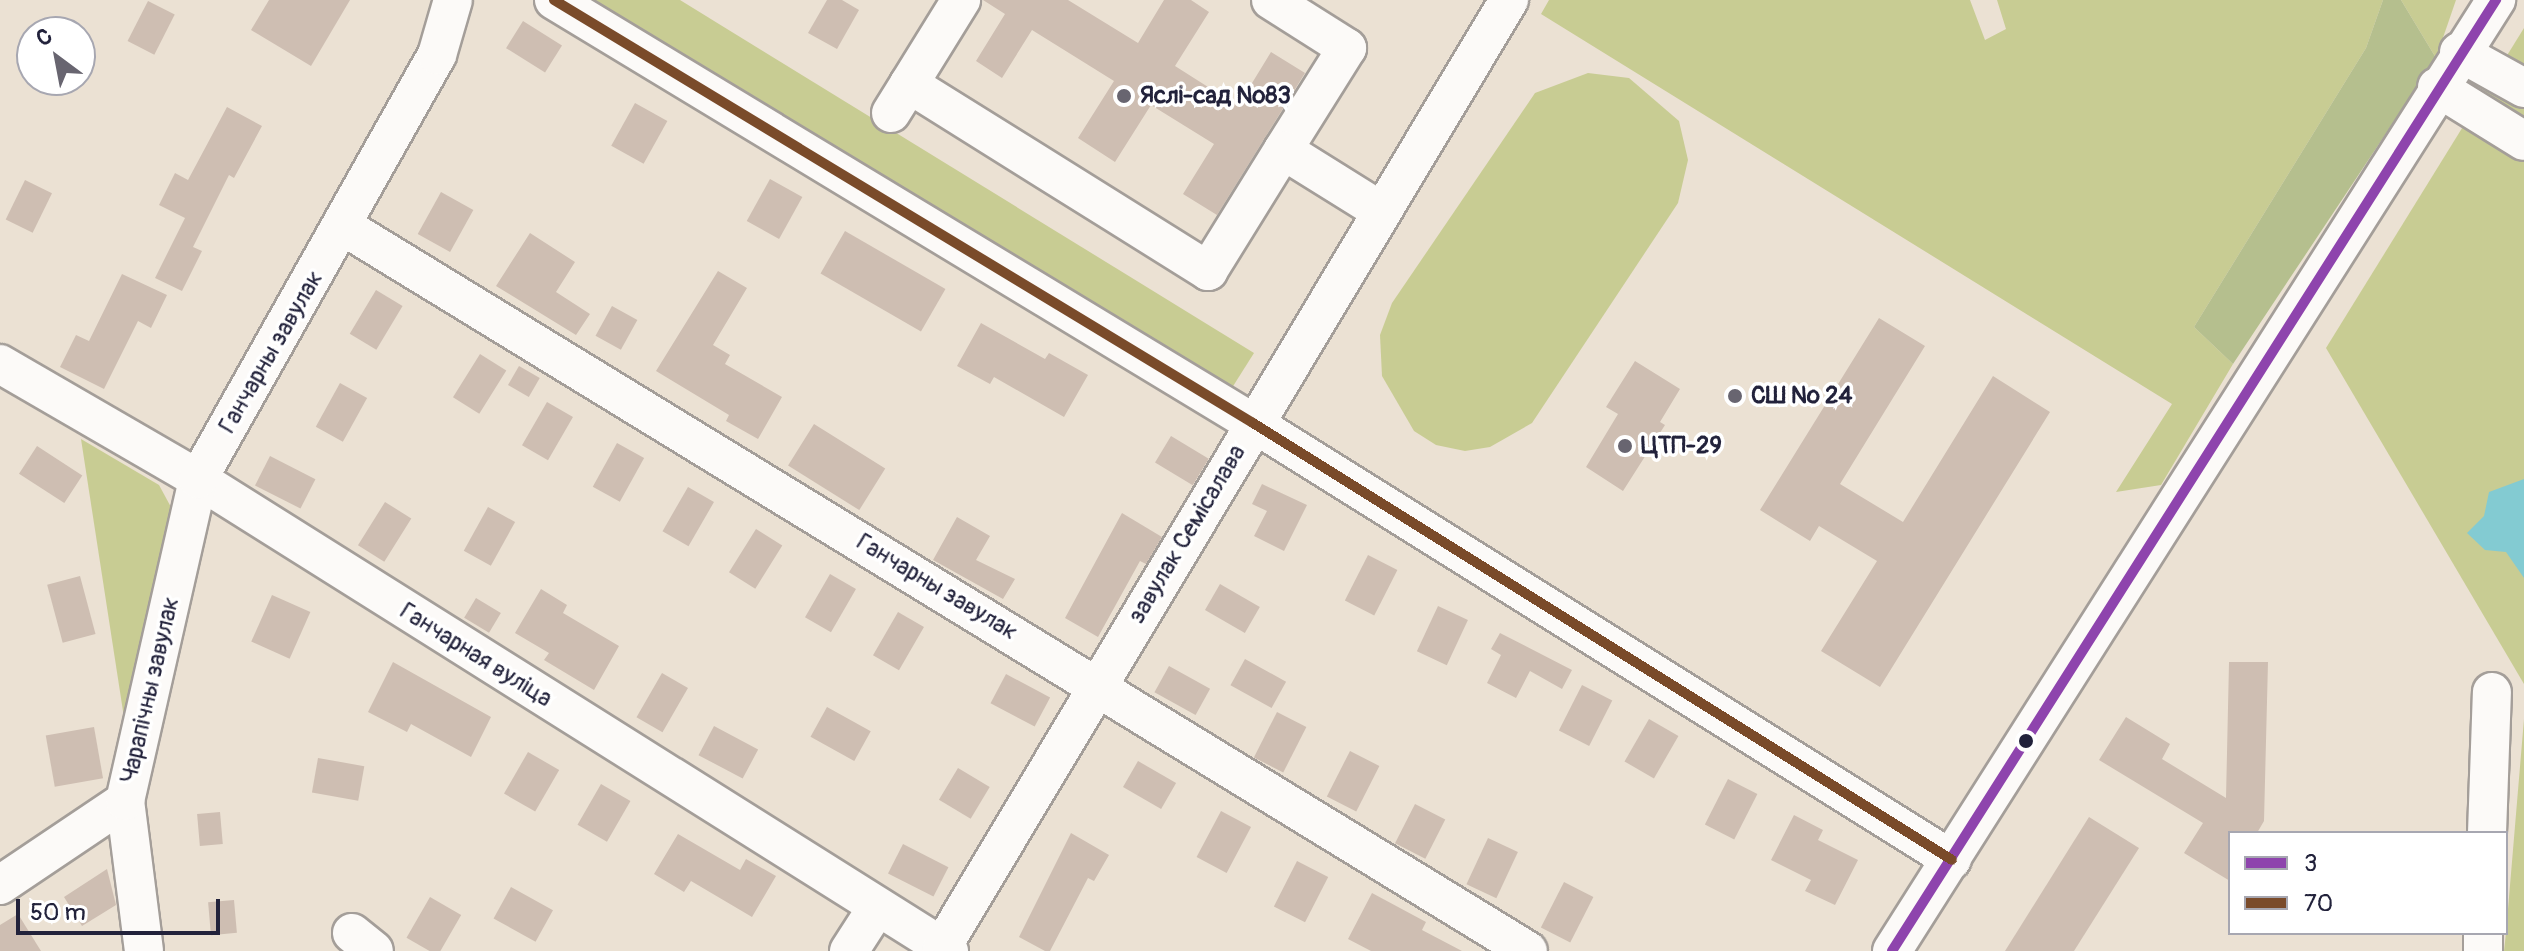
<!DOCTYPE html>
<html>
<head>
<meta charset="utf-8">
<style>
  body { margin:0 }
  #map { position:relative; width:2524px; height:951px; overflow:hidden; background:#ebe1d3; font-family:Pangolin,sans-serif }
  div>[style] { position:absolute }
  .green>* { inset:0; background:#c8cc93 }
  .forest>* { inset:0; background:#b5bf8e }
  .water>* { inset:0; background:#83cbd2 }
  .building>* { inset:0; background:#cebeb2; transform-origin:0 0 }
  .roads { filter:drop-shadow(2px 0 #a49e99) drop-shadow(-2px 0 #a49e99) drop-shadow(0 2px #a49e99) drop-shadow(0 -2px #a49e99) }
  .minor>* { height:38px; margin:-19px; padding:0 19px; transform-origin:19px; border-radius:19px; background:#fcfaf8 }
  .bus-1>* { height:10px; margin:-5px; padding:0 5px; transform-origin:5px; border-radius:5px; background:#8e44ad }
  .bus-2>* { height:10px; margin:-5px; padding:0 5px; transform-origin:5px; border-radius:5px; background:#7a4b2a }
  .dots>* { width:22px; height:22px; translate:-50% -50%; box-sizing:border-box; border:4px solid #fff; border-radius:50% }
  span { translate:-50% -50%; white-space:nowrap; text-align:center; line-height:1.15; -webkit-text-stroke:7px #fff; paint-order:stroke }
  .poi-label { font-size:24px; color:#22223b; font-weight:700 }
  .left { translate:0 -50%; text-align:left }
  .street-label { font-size:24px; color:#22223b }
  .legend { position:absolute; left:2228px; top:831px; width:280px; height:104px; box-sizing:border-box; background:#fff; border:2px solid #a7a7b1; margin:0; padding:10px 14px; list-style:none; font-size:24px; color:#22223b }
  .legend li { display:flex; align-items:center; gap:16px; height:40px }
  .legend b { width:40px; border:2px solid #a7a7b1 }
  .north { position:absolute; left:16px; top:16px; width:80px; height:80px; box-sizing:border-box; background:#fff; border:2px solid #a7a7b1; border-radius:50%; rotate:328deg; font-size:22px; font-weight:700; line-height:32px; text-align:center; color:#22223b }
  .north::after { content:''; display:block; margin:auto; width:28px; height:36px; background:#686570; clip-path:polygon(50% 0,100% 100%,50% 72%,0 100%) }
  .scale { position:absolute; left:16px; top:899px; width:204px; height:36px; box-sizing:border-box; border:4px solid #22223b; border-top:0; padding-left:10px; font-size:24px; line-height:28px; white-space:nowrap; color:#22223b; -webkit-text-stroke:6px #fff; paint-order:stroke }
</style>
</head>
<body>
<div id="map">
  <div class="green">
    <i style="clip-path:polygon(581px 0,680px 0,1254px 353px,1230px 391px)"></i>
    <i style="clip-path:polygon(1549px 0,1970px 0,1985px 40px,2006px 29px,1997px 0,2383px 0,2366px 48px,2194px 327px,2233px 364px,2161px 485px,2116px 492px,2172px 404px,1541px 14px)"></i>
    <i style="clip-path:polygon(2401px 0,2456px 0,2436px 58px)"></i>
    <i style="clip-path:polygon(2524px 28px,2524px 684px,2326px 348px)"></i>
    <i style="clip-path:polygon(1588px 73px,1629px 78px,1679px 121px,1688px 160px,1678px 203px,1532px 423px,1490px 447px,1465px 451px,1436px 445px,1414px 431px,1382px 376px,1380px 335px,1392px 303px,1535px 93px)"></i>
    <i style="clip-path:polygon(81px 439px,159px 485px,172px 509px,127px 737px)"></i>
    <i style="clip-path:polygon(2524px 719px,2524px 951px,2504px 951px,2506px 933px)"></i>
  </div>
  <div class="forest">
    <i style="clip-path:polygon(2383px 0,2401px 0,2436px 58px,2233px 364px,2194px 327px,2366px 48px)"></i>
  </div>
  <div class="water">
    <i style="clip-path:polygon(2524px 479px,2524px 578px,2506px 552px,2485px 550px,2467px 533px,2484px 516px,2489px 492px)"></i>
  </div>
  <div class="building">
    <i style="clip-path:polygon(269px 0,350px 0,311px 66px,251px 30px)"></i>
    <i style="clip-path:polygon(827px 0,842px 0,859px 10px,837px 49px,808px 33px)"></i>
    <i style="clip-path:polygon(983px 0,1068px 0,1138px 43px,1164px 0,1191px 0,1209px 12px,1175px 66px,1238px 106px,1271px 52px,1305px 73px,1217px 215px,1183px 194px,1214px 144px,1151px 105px,1115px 162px,1078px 138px,1114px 81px,1032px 30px,1002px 78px,976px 61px,1005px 14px)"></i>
    <i style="left:148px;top:1px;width:30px;height:45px;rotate:27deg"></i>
    <i style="left:523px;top:21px;width:46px;height:32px;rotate:32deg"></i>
    <i style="left:635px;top:103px;width:37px;height:49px;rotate:29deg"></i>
    <i style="clip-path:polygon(227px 107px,262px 126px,234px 178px,229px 175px,193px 247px,202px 251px,182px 291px,155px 278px,185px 218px,159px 205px,175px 173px,188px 180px)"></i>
    <i style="left:770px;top:179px;width:37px;height:48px;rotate:29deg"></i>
    <i style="left:25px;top:180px;width:30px;height:44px;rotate:26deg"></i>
    <i style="left:441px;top:192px;width:37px;height:48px;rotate:29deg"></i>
    <i style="left:845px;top:231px;width:116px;height:49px;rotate:30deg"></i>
    <i style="clip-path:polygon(530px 233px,575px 262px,556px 292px,590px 314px,576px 335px,496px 286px)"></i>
    <i style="clip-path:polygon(718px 271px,747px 288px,713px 345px,730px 355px,725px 364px,782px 397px,758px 439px,726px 421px,729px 415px,656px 371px)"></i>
    <i style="clip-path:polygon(122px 274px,167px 295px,151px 328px,138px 321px,104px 389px,60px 367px,76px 335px,89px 341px)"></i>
    <i style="left:376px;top:290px;width:31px;height:51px;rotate:31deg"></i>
    <i style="left:612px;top:306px;width:29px;height:34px;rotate:29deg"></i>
    <i style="clip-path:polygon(1879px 318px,1925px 346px,1840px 484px,1903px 522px,1993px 376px,2050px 412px,1880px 687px,1821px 651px,1877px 561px,1819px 526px,1810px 541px,1760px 510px)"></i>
    <i style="clip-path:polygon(981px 323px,1045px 359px,1049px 353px,1088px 375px,1064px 417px,994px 377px,990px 384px,957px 366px)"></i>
    <i style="left:480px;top:354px;width:31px;height:51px;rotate:32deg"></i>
    <i style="clip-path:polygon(1635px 361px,1680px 389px,1660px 422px,1665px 425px,1623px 491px,1586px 467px,1618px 414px,1606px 407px)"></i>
    <i style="left:519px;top:366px;width:24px;height:22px;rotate:30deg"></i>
    <i style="left:340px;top:383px;width:31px;height:50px;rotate:29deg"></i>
    <i style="left:547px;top:402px;width:30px;height:50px;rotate:30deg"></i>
    <i style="left:814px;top:424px;width:84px;height:49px;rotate:32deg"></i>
    <i style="left:1171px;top:436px;width:44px;height:31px;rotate:31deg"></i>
    <i style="left:617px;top:443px;width:31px;height:50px;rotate:29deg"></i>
    <i style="left:37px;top:446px;width:54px;height:33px;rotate:33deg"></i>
    <i style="left:270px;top:456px;width:51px;height:33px;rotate:27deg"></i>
    <i style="clip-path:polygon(1262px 484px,1307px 505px,1284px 551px,1254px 536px,1267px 511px,1252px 504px)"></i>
    <i style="left:688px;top:487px;width:30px;height:51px;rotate:30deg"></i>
    <i style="left:385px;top:502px;width:31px;height:51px;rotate:32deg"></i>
    <i style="left:488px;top:507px;width:31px;height:50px;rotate:29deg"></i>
    <i style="clip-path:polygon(1122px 513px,1162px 537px,1146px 564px,1140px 561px,1098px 637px,1065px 618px)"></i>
    <i style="clip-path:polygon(957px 517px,990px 536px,976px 560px,1015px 579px,1003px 599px,933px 560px)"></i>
    <i style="left:756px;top:529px;width:31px;height:51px;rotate:32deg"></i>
    <i style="left:1368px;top:555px;width:33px;height:51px;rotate:27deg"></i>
    <i style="left:830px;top:574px;width:30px;height:50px;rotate:30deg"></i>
    <i style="left:80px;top:576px;width:60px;height:34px;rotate:75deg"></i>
    <i style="left:1220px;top:584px;width:46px;height:30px;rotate:30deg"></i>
    <i style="clip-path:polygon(541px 589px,567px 605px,563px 613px,619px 646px,594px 690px,544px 660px,549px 653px,515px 633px)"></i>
    <i style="left:272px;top:595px;width:42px;height:51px;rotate:24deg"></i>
    <i style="left:476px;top:598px;width:29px;height:23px;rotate:31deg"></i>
    <i style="left:1438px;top:606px;width:33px;height:50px;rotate:25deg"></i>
    <i style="left:898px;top:612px;width:30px;height:50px;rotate:30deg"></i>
    <i style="clip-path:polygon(1500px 633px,1572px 670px,1562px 689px,1530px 671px,1516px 698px,1487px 683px,1501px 655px,1491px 649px)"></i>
    <i style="left:1245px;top:659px;width:47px;height:30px;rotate:29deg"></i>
    <i style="clip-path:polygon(393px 662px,491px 717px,471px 757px,411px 724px,407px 732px,368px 712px)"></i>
    <i style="clip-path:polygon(2229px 662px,2268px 662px,2264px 821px,2257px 833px,2230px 833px,2230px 881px,2184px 853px,2203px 823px,2099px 760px,2126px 717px,2170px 744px,2162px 759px,2226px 798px)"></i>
    <i style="left:1169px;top:666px;width:47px;height:30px;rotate:29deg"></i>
    <i style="left:662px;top:673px;width:30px;height:51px;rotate:30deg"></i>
    <i style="left:1006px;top:674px;width:50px;height:33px;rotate:28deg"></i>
    <i style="left:1582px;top:685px;width:34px;height:51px;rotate:27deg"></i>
    <i style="left:827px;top:707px;width:50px;height:34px;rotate:29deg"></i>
    <i style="left:1277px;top:712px;width:33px;height:51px;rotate:27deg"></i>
    <i style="left:1649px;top:719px;width:34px;height:49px;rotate:30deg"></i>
    <i style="left:714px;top:726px;width:50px;height:33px;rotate:28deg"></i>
    <i style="left:94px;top:727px;width:52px;height:49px;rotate:80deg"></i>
    <i style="left:1350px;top:751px;width:33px;height:51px;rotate:27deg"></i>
    <i style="left:528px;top:752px;width:36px;height:48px;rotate:30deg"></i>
    <i style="left:318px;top:758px;width:47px;height:35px;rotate:10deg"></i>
    <i style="left:1138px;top:761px;width:44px;height:30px;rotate:30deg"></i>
    <i style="left:958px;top:768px;width:37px;height:37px;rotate:31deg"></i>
    <i style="left:1728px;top:779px;width:33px;height:51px;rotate:27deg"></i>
    <i style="left:601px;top:784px;width:34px;height:47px;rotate:30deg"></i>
    <i style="left:1415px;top:804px;width:34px;height:44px;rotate:27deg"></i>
    <i style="left:1221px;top:811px;width:34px;height:52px;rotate:28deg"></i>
    <i style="left:220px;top:812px;width:32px;height:23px;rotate:85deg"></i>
    <i style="clip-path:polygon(1794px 815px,1823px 830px,1818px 840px,1858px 860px,1835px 905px,1805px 891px,1811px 880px,1771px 860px)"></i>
    <i style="clip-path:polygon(2089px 817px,2139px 848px,2074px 951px,2005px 951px)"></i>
    <i style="clip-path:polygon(1071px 833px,1109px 855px,1094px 881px,1088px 878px,1050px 951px,1045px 951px,1019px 937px)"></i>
    <i style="clip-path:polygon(678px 834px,740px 870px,746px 859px,776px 876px,752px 917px,691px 881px,684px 892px,654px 874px)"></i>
    <i style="left:1488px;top:838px;width:33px;height:51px;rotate:25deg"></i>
    <i style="left:903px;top:844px;width:51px;height:33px;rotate:27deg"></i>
    <i style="left:1297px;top:861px;width:35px;height:51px;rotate:27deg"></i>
    <i style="clip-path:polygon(107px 869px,116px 905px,82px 926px,64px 897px)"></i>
    <i style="left:1564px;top:882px;width:33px;height:51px;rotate:27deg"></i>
    <i style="left:511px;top:887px;width:48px;height:36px;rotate:29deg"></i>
    <i style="clip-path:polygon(1372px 893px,1426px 922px,1422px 930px,1462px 951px,1371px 951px,1348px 939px)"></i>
    <i style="left:430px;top:897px;width:36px;height:47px;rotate:30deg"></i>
    <i style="left:234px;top:900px;width:33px;height:26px;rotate:85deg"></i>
    <i style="clip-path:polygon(18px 914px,41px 951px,0 951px,0 925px)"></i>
  </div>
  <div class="roads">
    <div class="minor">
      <i style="left:554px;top:0;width:817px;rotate:31.18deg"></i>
      <i style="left:1253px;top:423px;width:824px;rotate:32.01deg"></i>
      <i style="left:1271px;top:0;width:90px;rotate:32.3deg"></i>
      <i style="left:1347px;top:48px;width:120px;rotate:122.1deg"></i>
      <i style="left:2459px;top:52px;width:74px;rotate:29deg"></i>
      <i style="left:909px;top:84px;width:99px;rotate:-58.2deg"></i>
      <i style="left:2437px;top:87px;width:102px;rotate:31.8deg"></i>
      <i style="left:891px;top:113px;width:34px;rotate:-58deg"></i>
      <i style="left:909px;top:84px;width:353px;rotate:32deg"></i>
      <i style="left:1208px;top:271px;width:142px;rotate:-58.2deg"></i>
      <i style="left:1283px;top:150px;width:115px;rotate:31.9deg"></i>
      <i style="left:343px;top:226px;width:1389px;rotate:31.46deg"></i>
      <i style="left:0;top:364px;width:229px;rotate:30.1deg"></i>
      <i style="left:198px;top:479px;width:887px;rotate:32.15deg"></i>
      <i style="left:2487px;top:833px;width:141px;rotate:-88deg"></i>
      <i style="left:0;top:885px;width:151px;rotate:-33.9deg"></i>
      <i style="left:352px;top:933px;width:28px;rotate:39deg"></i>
      <i style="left:942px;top:947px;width:1104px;rotate:-59.09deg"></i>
      <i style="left:144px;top:951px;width:151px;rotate:-97.2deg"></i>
      <i style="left:125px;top:801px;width:330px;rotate:-77.2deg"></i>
      <i style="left:198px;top:479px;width:487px;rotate:-60.6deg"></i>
      <i style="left:437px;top:55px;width:57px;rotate:-73.8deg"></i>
      <i style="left:849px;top:951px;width:50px;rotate:-57.3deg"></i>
      <i style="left:1892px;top:951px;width:1127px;rotate:-57.58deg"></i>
      <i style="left:2483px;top:951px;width:18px;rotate:-90deg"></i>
    </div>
  </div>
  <div class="bus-1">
    <i style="left:1892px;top:951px;width:1127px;rotate:-57.58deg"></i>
  </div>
  <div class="bus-2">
    <i style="left:554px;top:0;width:817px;rotate:31.18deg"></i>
    <i style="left:1253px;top:423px;width:824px;rotate:32.01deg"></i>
  </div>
  <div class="dots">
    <i style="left:1124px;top:96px;background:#686570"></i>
    <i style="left:1735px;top:396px;background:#686570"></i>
    <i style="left:1625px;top:446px;background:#686570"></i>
    <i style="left:2026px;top:741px;background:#22223b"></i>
  </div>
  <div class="poi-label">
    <span class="left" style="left:1140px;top:96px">Яслі-сад №83</span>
    <span class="left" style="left:1751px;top:396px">СШ № 24</span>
    <span class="left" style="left:1641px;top:446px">ЦТП-29</span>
  </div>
  <div class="street-label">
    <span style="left:271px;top:352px;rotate:-60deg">Ганчарны завулак</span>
    <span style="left:1187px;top:534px;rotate:-59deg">завулак Семісалава</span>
    <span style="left:937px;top:587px;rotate:31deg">Ганчарны завулак</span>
    <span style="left:476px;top:655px;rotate:32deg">Ганчарная вуліца</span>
    <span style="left:150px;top:690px;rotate:-77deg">Чарапічны завулак</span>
  </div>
  <ul class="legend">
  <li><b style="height:10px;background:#8e44ad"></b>3</li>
  <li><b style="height:10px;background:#7a4b2a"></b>70</li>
  </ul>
  <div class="north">С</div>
  <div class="scale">50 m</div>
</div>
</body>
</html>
